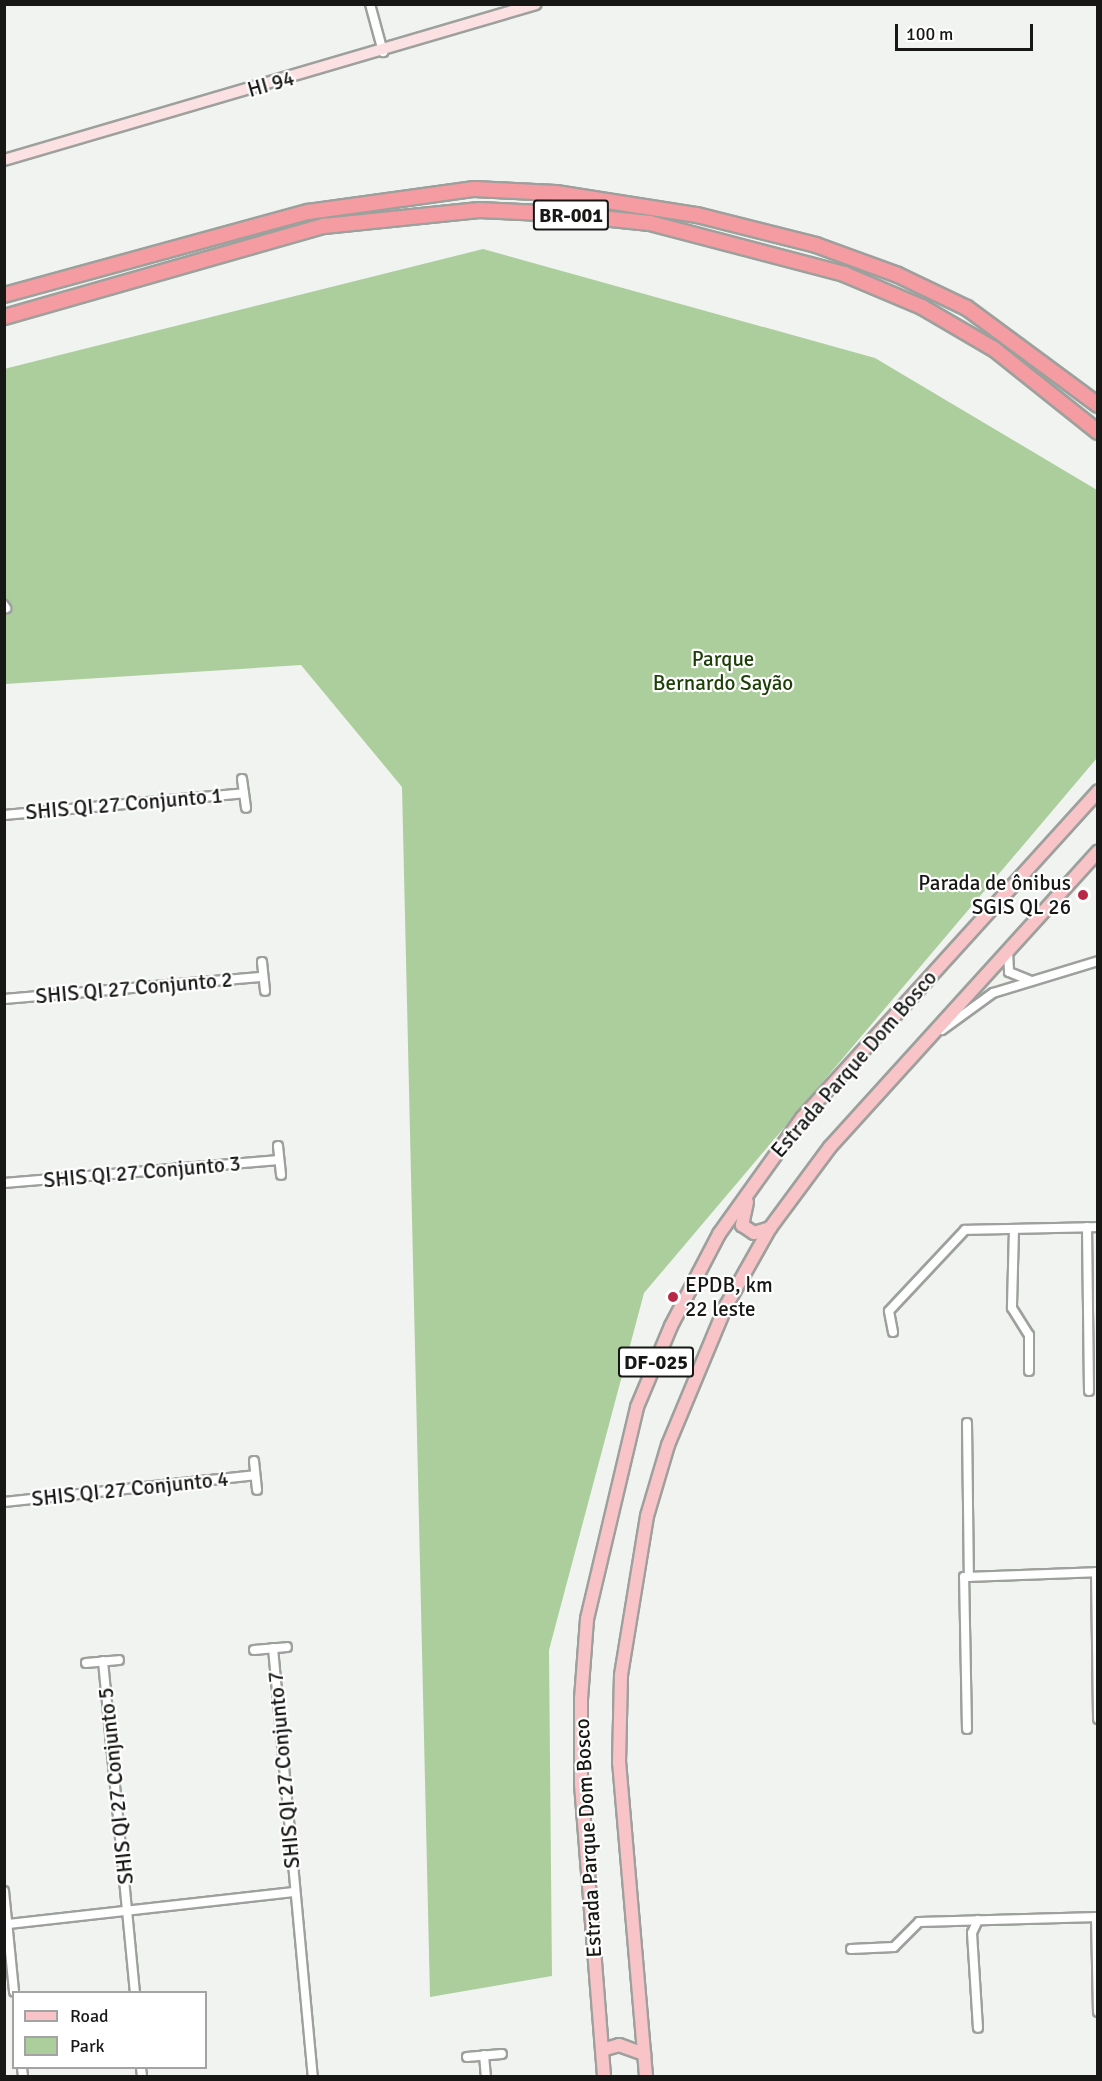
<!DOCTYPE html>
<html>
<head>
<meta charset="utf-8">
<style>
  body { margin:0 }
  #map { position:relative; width:1102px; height:2081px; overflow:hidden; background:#f1f3f0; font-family:Signika,sans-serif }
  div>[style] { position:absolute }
  .green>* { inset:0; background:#acce9d }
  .roads { filter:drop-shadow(2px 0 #9da09c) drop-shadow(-2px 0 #9da09c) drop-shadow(0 2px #9da09c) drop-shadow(0 -2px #9da09c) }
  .street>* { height:8px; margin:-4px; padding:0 4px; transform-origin:4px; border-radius:4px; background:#fff }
  .secondary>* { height:10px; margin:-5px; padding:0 5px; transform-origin:5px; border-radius:5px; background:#fce1e3 }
  .primary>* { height:12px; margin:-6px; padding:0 6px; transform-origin:6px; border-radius:6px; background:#f9c4c7 }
  .highway>* { height:14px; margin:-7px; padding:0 7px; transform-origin:7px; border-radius:7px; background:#f59ca2 }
  .dots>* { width:16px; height:16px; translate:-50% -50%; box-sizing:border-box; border:3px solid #fff; border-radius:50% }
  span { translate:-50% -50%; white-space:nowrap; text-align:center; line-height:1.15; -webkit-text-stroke:4.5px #fff; paint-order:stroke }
  .shield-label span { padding:2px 4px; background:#fff; border:2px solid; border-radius:4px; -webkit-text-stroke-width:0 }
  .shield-label { font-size:20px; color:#171816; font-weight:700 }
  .street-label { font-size:21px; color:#171816 }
  .park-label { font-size:21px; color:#1c3f07 }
  .poi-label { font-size:21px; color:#171816 }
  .right { translate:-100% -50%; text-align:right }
  .left { translate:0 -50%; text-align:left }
  .frame { position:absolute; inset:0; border:6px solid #171816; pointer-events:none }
  .legend { position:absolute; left:12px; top:1991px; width:195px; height:78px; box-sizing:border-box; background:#fff; border:2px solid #a2a3a2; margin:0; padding:8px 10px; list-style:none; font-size:18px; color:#171816 }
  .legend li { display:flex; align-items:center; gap:12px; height:30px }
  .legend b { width:30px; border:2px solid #a2a3a2 }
  .scale { position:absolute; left:895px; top:24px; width:138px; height:27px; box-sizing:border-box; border:3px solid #171816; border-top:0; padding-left:8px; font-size:18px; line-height:21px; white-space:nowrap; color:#171816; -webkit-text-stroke:4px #fff; paint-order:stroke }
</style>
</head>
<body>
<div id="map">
  <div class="green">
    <i style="clip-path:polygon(483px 249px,875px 358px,1097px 490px,1097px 758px,644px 1293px,549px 1650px,552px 1976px,430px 1997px,402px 787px,301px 665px,5px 684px,4px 369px)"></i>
  </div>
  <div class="roads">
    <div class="street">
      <i style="left:370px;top:4px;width:50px;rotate:74.8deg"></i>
      <i style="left:4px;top:605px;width:4px;rotate:56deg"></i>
      <i style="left:242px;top:779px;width:29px;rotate:82deg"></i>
      <i style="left:4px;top:815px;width:241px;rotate:-5.2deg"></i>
      <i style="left:1008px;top:952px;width:20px;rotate:87deg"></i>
      <i style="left:1009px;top:972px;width:24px;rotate:22deg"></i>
      <i style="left:262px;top:962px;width:29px;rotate:84deg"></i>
      <i style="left:4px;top:999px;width:260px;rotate:-4.9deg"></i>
      <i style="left:942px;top:1030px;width:63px;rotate:-36deg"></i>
      <i style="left:993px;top:993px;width:110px;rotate:-16.9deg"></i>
      <i style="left:278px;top:1146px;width:29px;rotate:84deg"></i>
      <i style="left:4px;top:1183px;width:276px;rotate:-4.8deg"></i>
      <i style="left:1087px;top:1227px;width:164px;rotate:89.3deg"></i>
      <i style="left:1014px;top:1229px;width:79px;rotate:91.5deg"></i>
      <i style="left:1012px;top:1308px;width:32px;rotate:58deg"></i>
      <i style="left:1029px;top:1335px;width:36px;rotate:90deg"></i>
      <i style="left:893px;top:1332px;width:21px;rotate:-101deg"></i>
      <i style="left:889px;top:1311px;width:111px;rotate:-46.8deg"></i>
      <i style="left:965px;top:1230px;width:133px;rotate:-1.3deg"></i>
      <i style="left:967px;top:1423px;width:154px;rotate:89.3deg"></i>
      <i style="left:254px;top:1461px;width:29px;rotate:84deg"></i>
      <i style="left:4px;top:1502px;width:252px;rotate:-6.1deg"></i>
      <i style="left:1096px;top:1572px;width:147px;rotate:89.2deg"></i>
      <i style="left:273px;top:1648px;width:430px;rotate:84.7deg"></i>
      <i style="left:254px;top:1650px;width:33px;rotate:-5deg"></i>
      <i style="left:103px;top:1661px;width:333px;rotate:84.5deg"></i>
      <i style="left:86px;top:1663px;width:33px;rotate:-5deg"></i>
      <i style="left:967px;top:1729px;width:152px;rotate:-91.1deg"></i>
      <i style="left:964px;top:1577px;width:134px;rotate:-2.1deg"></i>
      <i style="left:4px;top:1891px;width:101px;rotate:84.3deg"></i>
      <i style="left:1096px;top:1917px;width:95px;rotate:88.8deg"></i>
      <i style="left:978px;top:1920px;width:14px;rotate:115deg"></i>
      <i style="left:972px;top:1933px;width:95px;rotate:86.4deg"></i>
      <i style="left:8px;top:1924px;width:288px;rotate:-6.4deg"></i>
      <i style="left:851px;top:1949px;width:43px;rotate:-2.7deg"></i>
      <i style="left:894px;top:1947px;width:35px;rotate:-45deg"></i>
      <i style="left:919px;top:1922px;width:179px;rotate:-1.6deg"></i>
      <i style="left:484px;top:2055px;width:21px;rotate:85deg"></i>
      <i style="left:467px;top:2057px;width:35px;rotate:-5deg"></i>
      <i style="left:22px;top:2068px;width:8px;rotate:83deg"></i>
      <i style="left:141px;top:2068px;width:8px;rotate:83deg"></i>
    </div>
    <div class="secondary">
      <i style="left:4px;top:160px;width:554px;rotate:-16.34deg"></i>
    </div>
    <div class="primary">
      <i style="left:747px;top:1202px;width:24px;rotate:102deg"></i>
      <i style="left:742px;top:1225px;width:14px;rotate:34deg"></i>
      <i style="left:754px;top:1233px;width:17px;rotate:-17deg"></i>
      <i style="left:602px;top:2050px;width:18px;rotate:-16deg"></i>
      <i style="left:619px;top:2045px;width:27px;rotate:20deg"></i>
      <i style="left:604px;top:2076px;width:294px;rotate:-94.5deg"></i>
      <i style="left:581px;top:1783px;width:84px;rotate:-90deg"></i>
      <i style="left:581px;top:1699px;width:80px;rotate:-85.7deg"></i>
      <i style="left:587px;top:1619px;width:218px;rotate:-76.7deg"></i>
      <i style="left:637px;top:1407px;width:88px;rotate:-67.2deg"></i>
      <i style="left:671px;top:1326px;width:104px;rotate:-62.4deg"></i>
      <i style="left:719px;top:1234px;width:143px;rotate:-54.4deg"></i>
      <i style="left:802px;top:1118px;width:441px;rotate:-47.8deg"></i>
      <i style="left:646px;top:2076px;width:314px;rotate:-94.9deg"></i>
      <i style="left:619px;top:1763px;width:88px;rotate:-88.7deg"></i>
      <i style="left:621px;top:1675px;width:161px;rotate:-80.7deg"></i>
      <i style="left:647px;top:1516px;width:74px;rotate:-73.5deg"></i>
      <i style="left:668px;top:1445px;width:151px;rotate:-67.4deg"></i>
      <i style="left:726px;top:1306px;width:90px;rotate:-60.6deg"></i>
      <i style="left:770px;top:1228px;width:101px;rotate:-53.5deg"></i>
      <i style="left:830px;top:1147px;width:399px;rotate:-47.8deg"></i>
    </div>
    <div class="highway">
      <i style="left:4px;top:295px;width:315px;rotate:-15.3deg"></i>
      <i style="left:308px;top:212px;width:168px;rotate:-7.9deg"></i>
      <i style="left:474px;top:189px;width:82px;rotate:2.8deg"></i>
      <i style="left:556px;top:193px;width:143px;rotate:8.9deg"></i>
      <i style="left:697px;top:215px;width:123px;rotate:14.1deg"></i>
      <i style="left:816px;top:245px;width:87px;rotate:20.1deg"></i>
      <i style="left:898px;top:275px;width:76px;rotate:25.6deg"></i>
      <i style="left:967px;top:308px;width:163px;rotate:36.5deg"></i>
      <i style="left:4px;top:317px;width:333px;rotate:-15.9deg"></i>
      <i style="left:324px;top:226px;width:156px;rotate:-5.9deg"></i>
      <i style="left:479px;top:210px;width:84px;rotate:2.7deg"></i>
      <i style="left:563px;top:214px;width:87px;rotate:5.9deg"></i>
      <i style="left:650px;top:223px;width:201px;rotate:14.7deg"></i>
      <i style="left:844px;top:274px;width:85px;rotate:22.9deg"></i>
      <i style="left:922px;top:307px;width:83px;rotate:30.3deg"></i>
      <i style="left:994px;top:349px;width:133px;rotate:38.6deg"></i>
    </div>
  </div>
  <div class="dots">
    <i style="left:1083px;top:895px;background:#b92845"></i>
    <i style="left:673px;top:1297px;background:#b92845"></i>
  </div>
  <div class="shield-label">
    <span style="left:571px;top:215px">BR-001</span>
    <span style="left:656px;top:1362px">DF-025</span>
  </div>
  <div class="street-label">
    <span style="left:271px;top:84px;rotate:-16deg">HI 94</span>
    <span style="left:124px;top:804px;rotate:-5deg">SHIS QI 27 Conjunto 1</span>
    <span style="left:134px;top:988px;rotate:-5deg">SHIS QI 27 Conjunto 2</span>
    <span style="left:854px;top:1064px;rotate:-49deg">Estrada Parque Dom Bosco</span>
    <span style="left:142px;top:1172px;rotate:-5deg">SHIS QI 27 Conjunto 3</span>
    <span style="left:130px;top:1489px;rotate:-6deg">SHIS QI 27 Conjunto 4</span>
    <span style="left:284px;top:1770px;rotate:-95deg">SHIS QI 27 Conjunto 7</span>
    <span style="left:116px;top:1786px;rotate:-96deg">SHIS QI 27 Conjunto 5</span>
    <span style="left:588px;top:1838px;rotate:-93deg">Estrada Parque Dom Bosco</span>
  </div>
  <div class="park-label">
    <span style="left:723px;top:671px">Parque<br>Bernardo Sayão</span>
  </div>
  <div class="poi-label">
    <span class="right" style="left:1071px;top:895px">Parada de ônibus<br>SGIS QL 26</span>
    <span class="left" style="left:685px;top:1297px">EPDB, km<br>22 leste</span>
  </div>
  <div class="frame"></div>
  <ul class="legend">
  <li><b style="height:8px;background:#f9c4c7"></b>Road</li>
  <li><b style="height:16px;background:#acce9d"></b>Park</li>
  </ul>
  <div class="scale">100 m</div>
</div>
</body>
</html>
